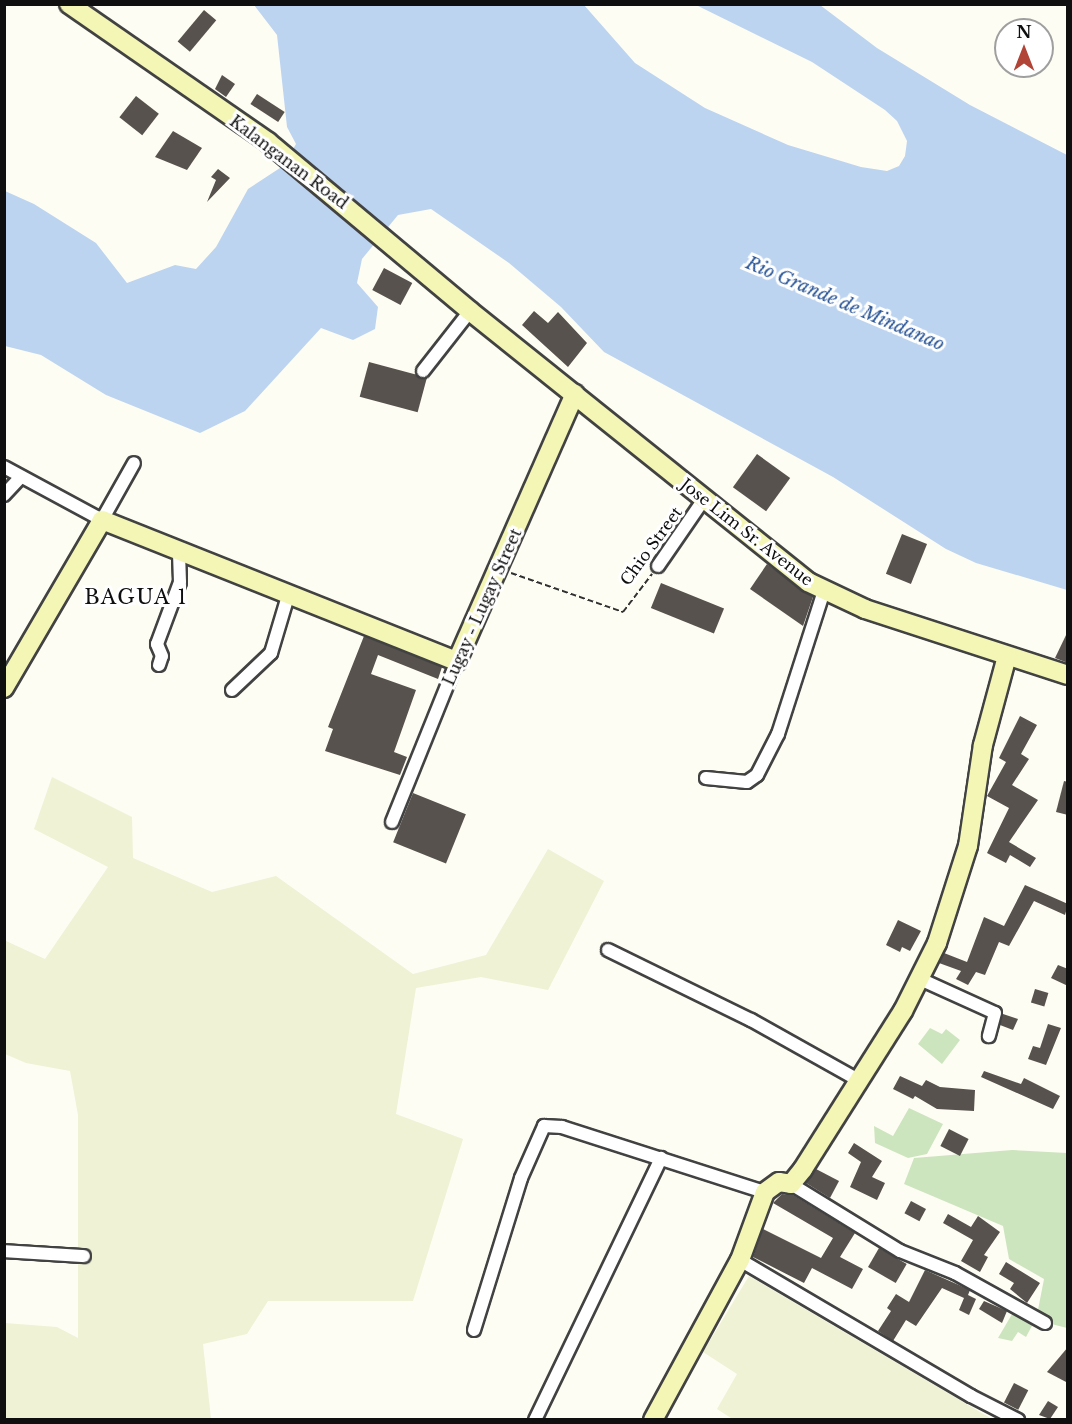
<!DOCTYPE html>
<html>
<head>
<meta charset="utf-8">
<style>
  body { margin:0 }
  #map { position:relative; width:1072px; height:1424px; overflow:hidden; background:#fefdf3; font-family:"Libre Baskerville",serif }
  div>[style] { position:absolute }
  .farmland>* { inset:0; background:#eff2d5 }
  .green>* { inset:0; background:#cde5bf }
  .water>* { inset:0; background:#bdd4f0 }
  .building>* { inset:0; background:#57524d; transform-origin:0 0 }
  .path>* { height:2px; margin-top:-1px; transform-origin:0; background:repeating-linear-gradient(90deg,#313131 0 6px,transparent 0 9px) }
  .roads { filter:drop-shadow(2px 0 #424242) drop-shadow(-2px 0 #424242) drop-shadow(0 2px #424242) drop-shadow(0 -2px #424242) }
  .street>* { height:12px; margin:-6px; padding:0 6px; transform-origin:6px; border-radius:6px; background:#fff }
  .secondary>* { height:18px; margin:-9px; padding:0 9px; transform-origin:9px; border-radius:9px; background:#f3f6b5 }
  span { translate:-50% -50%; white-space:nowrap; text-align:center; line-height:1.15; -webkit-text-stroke:6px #fff; paint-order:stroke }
  .street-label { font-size:16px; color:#0f0f0f }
  .water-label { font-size:18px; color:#255295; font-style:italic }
  .quarter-label { font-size:20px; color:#0f0f0f; letter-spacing:1.5px }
  .frame { position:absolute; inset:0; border:6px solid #0f0f0f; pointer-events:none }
  .north { position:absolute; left:994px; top:18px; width:60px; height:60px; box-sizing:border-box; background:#fff; border:2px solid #9f9f9f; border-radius:50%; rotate:0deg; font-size:16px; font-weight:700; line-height:24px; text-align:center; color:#0f0f0f }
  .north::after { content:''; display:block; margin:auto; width:21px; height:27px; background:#b14436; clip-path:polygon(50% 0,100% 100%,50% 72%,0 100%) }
</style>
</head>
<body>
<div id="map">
  <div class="farmland">
    <i style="clip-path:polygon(52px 777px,132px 817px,133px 858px,212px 892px,276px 876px,413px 974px,486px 955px,548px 849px,604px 881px,548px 990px,481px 977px,416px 988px,396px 1114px,463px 1139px,413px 1301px,268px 1301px,247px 1334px,203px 1344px,211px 1419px,5px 1419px,5px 1323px,57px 1327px,78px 1338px,78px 1115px,70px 1071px,26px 1063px,5px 1054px,4px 940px,45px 959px,108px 867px,34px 829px)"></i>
    <i style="clip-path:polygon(749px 1276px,992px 1419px,734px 1420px,717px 1409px,737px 1374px,703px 1352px)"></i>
  </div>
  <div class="green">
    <i style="clip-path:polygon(930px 1028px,942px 1034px,946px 1029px,960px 1040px,942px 1064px,918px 1044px)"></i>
    <i style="clip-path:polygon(909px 1108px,943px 1124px,927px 1154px,908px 1158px,875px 1143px,874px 1126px,893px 1136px)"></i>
    <i style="clip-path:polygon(1012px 1150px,1067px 1153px,1067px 1328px,1036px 1320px,1044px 1279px,1009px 1259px,1003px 1226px,904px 1184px,914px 1158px)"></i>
    <i style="clip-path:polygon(1015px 1309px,1034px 1322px,1026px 1337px,1018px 1332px,1012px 1341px,998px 1338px)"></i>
  </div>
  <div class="water">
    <i style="clip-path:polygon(254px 5px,584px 5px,635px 63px,705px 108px,788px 145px,861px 167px,887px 171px,899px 166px,905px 156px,907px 141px,897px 121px,885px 110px,812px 62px,696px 5px,820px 5px,877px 48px,970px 105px,1067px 155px,1067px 590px,976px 563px,946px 549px,833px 477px,604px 352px,561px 307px,509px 263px,431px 209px,398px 215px,362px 259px,357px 283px,378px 307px,375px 329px,353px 340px,321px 328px,245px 411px,200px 433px,106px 395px,41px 355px,5px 346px,5px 191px,34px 204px,96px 243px,127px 283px,175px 265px,196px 269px,216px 247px,248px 189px,283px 166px,296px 144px,287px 127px,277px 35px)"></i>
  </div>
  <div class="building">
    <i style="left:204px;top:10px;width:16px;height:41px;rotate:40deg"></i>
    <i style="clip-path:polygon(222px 75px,235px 84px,226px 97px,215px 89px)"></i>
    <i style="left:257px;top:94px;width:33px;height:12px;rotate:33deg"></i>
    <i style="left:136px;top:96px;width:29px;height:27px;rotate:38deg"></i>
    <i style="clip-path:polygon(173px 131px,202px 148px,187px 170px,155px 157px)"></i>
    <i style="clip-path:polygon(218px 169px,230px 178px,207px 202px,216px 180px,211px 177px)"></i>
    <i style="left:384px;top:268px;width:32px;height:25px;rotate:28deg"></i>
    <i style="clip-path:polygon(534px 311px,548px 323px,558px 312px,587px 343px,568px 367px,522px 325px)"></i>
    <i style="left:369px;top:362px;width:60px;height:36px;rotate:15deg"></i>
    <i style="left:757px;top:454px;width:41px;height:41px;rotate:36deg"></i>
    <i style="left:902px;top:534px;width:27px;height:43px;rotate:22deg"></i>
    <i style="clip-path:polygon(767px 564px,813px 597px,803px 626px,750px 589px)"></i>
    <i style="left:661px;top:583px;width:68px;height:27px;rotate:22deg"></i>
    <i style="clip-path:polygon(1068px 631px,1068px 663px,1055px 658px)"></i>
    <i style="clip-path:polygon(364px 636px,442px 667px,438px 679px,378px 655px,371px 674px,416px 690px,394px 752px,407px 757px,400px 775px,325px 751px,333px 729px,328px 727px)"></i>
    <i style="clip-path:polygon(1020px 716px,1037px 725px,1021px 754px,1029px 759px,1012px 785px,1038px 800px,1009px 842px,1036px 858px,1030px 867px,1010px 855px,1006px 863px,987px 853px,1009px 808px,987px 796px,1006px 762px,999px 758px)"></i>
    <i style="clip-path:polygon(1064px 781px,1068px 782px,1068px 815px,1056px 812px)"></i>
    <i style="left:413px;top:793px;width:57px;height:53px;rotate:22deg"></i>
    <i style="clip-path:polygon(1025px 885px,1068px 904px,1065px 915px,1034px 901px,1009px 946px,999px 942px,985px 975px,976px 972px,968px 985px,956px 979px,961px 971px,939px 963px,944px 953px,967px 962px,984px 917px,1004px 926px)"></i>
    <i style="clip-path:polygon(898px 920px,921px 931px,910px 951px,902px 947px,900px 952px,886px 945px)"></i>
    <i style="clip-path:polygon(1058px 965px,1068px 969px,1068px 986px,1051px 978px)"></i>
    <i style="left:1035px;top:989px;width:14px;height:14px;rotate:17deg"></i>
    <i style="clip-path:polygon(1003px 1014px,1018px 1019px,1013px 1030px,1000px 1025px)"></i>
    <i style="clip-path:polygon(1048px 1024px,1061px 1028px,1046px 1065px,1028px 1059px,1033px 1046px,1040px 1048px)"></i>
    <i style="clip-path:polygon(984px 1071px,1021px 1084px,1024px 1078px,1060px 1096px,1053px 1109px,981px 1077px)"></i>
    <i style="clip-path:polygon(900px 1076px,922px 1086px,926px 1080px,940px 1087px,975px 1090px,974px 1111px,937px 1109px,915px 1096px,913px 1099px,893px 1089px)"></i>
    <i style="left:949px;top:1129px;width:22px;height:19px;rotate:27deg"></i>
    <i style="clip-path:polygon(854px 1143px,882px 1161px,872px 1177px,885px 1183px,877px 1200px,850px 1187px,861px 1162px,848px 1153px)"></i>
    <i style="clip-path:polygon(816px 1169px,839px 1181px,830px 1198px,806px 1183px)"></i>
    <i style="clip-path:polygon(782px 1194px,793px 1195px,855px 1233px,840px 1257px,863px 1269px,852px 1289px,812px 1268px,804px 1283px,753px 1257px,763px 1229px,821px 1258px,833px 1238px,773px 1203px)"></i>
    <i style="left:911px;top:1201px;width:17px;height:14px;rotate:28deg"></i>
    <i style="clip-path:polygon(948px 1214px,971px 1227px,978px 1216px,1000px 1232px,984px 1255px,988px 1257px,980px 1272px,961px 1261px,973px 1240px,943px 1223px)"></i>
    <i style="left:879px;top:1248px;width:32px;height:22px;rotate:30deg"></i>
    <i style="clip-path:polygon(1006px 1262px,1040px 1283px,1027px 1303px,1010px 1289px,1014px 1283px,999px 1274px)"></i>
    <i style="clip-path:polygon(925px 1270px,970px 1290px,968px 1295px,976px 1299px,969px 1315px,959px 1310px,964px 1298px,942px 1288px,916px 1326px,906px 1320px,893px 1341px,878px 1331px,891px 1311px,887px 1308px,896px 1294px,909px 1302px)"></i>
    <i style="clip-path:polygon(984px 1301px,1007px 1311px,1002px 1323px,979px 1309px)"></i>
    <i style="clip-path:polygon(1068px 1347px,1068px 1383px,1047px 1372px)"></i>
    <i style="left:1014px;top:1383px;width:16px;height:22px;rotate:27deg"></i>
    <i style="clip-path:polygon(1048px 1401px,1058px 1407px,1050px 1419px,1039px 1415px)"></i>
  </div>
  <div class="path">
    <i style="left:511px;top:573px;width:119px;rotate:19.2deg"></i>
    <i style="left:623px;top:612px;width:48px;rotate:-52.7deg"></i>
  </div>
  <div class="roads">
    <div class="street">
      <i style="left:423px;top:371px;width:76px;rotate:-51.9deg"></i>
      <i style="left:4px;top:467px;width:111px;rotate:28.4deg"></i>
      <i style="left:102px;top:520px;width:65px;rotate:-60.7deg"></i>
      <i style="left:4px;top:495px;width:25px;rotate:-47deg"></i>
      <i style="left:658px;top:566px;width:81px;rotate:-55.5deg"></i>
      <i style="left:159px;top:665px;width:9px;rotate:-72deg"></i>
      <i style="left:162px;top:656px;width:13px;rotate:-113deg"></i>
      <i style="left:157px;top:644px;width:66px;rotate:-69.6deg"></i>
      <i style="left:180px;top:582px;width:28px;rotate:-92deg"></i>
      <i style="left:232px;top:690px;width:54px;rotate:-43.5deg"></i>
      <i style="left:271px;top:653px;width:59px;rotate:-73.4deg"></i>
      <i style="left:706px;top:778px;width:41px;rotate:5.6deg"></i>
      <i style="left:747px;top:782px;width:12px;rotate:-35deg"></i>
      <i style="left:757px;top:775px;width:46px;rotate:-62.9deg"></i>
      <i style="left:778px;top:734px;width:150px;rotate:-72.2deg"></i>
      <i style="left:392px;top:822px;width:174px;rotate:-68deg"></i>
      <i style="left:608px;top:950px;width:159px;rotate:26.1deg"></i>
      <i style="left:751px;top:1020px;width:125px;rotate:29.2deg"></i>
      <i style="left:920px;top:979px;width:82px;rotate:24.4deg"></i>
      <i style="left:995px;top:1013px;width:24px;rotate:105deg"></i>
      <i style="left:791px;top:1184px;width:128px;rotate:31.6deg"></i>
      <i style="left:900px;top:1251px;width:59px;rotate:21.8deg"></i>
      <i style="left:955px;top:1273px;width:103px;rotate:29.1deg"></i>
      <i style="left:4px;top:1251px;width:80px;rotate:3.6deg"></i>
      <i style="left:740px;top:1260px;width:268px;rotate:30.5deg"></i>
      <i style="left:971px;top:1396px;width:53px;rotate:27.1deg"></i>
      <i style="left:474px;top:1330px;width:159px;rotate:-72.8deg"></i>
      <i style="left:521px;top:1178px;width:57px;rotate:-66.1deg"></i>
      <i style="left:544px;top:1126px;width:18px;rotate:3deg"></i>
      <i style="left:562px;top:1127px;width:213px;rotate:17.8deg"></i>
      <i style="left:535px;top:1420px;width:291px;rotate:-64.3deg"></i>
    </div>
    <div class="secondary">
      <i style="left:69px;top:4px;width:242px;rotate:34.7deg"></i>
      <i style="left:268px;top:142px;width:263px;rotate:39.9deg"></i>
      <i style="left:470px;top:311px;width:433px;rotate:38.7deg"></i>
      <i style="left:808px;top:582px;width:63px;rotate:25.3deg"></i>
      <i style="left:865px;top:609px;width:213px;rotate:18deg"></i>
      <i style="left:4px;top:688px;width:194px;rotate:-59.7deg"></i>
      <i style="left:102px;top:520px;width:382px;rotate:21.7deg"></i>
      <i style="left:457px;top:661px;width:292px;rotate:-66.2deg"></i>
      <i style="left:653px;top:1420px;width:182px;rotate:-61.5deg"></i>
      <i style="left:740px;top:1260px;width:72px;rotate:-69.8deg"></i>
      <i style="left:765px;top:1192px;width:17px;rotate:-36deg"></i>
      <i style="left:779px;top:1182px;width:12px;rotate:9deg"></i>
      <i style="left:791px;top:1184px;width:19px;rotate:-51deg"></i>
      <i style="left:803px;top:1169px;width:187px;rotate:-57.7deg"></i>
      <i style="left:903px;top:1011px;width:76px;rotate:-63.4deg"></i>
      <i style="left:937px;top:943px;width:102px;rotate:-72.3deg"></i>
      <i style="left:968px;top:846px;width:102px;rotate:-81.6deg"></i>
      <i style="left:983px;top:745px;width:92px;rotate:-74.9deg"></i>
    </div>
  </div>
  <div class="street-label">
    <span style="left:289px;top:162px;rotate:37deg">Kalanganan Road</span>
    <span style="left:747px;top:532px;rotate:38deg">Jose Lim Sr. Avenue</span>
    <span style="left:651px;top:546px;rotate:-54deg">Chio Street</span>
    <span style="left:482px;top:607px;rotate:-66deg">Lugay - Lugay Street</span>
  </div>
  <div class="water-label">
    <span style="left:845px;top:304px;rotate:23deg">Rio Grande de Mindanao</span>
  </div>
  <div class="quarter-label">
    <span style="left:136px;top:597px">BAGUA 1</span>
  </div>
  <div class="frame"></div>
  <div class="north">N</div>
</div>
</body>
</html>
